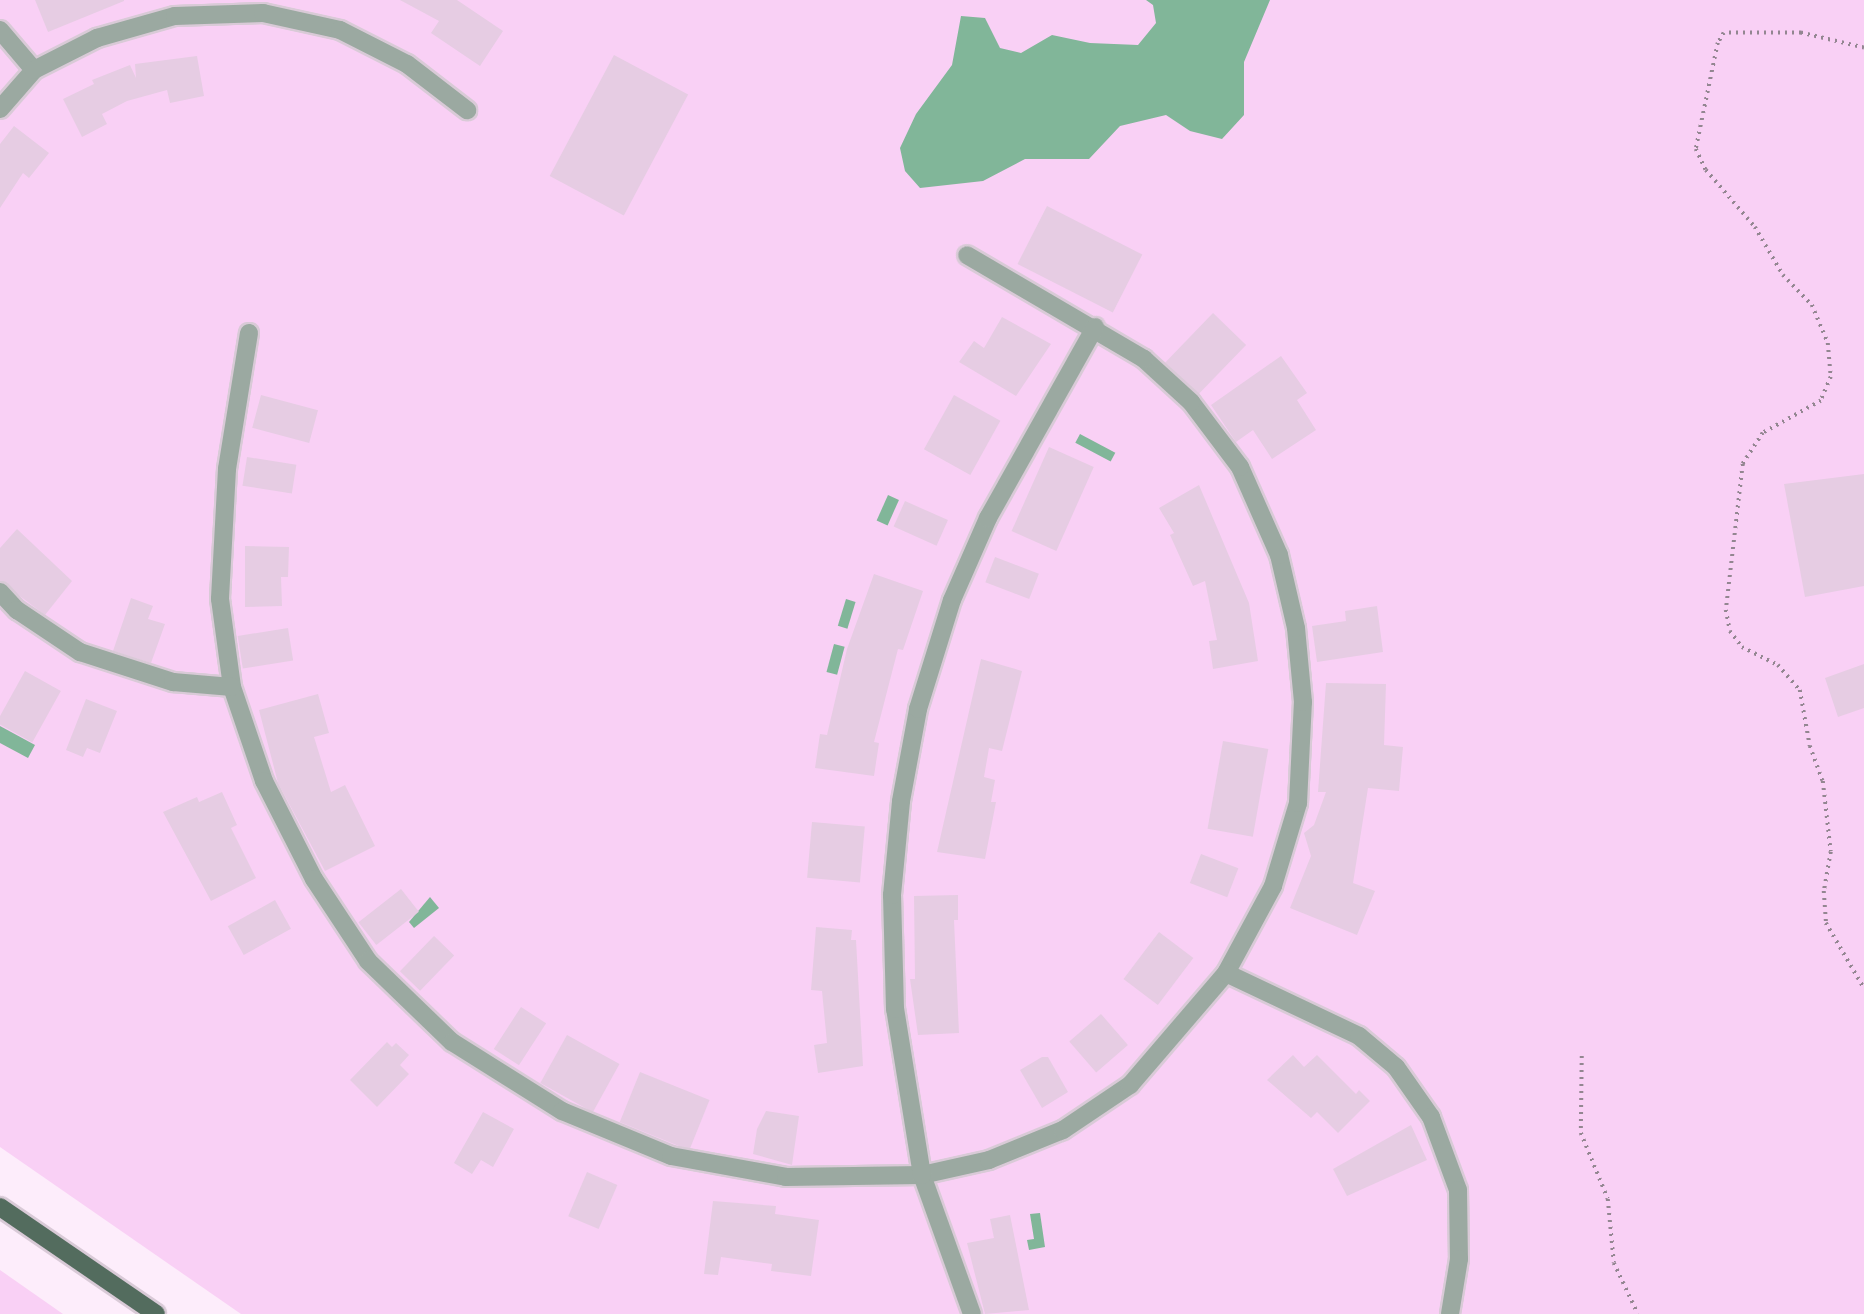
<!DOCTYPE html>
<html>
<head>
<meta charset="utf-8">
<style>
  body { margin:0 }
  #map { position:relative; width:1864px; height:1314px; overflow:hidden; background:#fdedfb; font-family:"Source Serif 4",serif }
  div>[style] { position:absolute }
  .green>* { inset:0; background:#f9d0f5 }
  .water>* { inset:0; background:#81b699; transform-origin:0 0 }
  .building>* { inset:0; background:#e6cce3; transform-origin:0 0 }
  .path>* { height:3.5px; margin-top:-1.75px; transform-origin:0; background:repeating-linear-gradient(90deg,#938691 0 2px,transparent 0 7px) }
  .roads { filter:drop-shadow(2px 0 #d9cad7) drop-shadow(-2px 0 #d9cad7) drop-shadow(0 2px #d9cad7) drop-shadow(0 -2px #d9cad7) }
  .street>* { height:18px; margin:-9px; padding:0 9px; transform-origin:9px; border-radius:9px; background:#9ba9a1 }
  .primary>* { height:18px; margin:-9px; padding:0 9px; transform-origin:9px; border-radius:9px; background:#536c5e }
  span { translate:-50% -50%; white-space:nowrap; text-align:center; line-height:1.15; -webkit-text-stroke:5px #fdedfb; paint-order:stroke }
</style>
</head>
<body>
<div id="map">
  <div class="green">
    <i style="clip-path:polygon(0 0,1864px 0,1864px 1314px,241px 1314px,0 1147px)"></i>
    <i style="clip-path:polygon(0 1270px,63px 1314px,0 1314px)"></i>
  </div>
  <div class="water">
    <i style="clip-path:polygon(1146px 0,1270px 0,1244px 62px,1244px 115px,1222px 139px,1190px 131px,1166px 115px,1120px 126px,1089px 159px,1025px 159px,983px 181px,920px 188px,905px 171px,900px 148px,916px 114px,952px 65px,961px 16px,985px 18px,1000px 48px,1021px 53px,1052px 35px,1090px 43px,1138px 45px,1156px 23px,1153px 5px)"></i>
    <i style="left:1080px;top:434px;width:40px;height:10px;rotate:28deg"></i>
    <i style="left:888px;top:495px;width:12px;height:28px;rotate:24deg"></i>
    <i style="left:846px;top:599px;width:10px;height:28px;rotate:17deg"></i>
    <i style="left:834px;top:644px;width:11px;height:29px;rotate:15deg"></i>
    <i style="clip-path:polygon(0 726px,35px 745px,28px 758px,0 743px)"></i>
    <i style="clip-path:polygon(430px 897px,439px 908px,414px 928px,409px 922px)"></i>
    <i style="clip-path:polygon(1040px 1213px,1045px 1247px,1029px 1250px,1027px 1240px,1034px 1239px,1030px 1214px)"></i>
  </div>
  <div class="building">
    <i style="clip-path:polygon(35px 0,124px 0,124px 1px,48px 32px)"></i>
    <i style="clip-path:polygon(400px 0,457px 0,503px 31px,480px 66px,431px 33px,439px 21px)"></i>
    <i style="left:614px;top:55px;width:84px;height:137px;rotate:28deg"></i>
    <i style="clip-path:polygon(197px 56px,204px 96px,170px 103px,167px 90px,127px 101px,102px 114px,107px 124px,82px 137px,63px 99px,94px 84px,92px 80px,130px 65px,136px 78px,135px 64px)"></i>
    <i style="clip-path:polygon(14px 126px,49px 153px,29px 178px,23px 173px,0 208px,0 144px)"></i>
    <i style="left:1047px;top:206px;width:107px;height:65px;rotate:27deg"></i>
    <i style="left:1213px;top:313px;width:46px;height:69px;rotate:44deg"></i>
    <i style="clip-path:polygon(1002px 317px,1051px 344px,1016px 396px,959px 362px,974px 341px,984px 348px)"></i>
    <i style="clip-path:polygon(1281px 356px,1307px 393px,1297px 400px,1316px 430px,1272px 459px,1253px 430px,1236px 442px,1211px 405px)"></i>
    <i style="left:261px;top:395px;width:59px;height:34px;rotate:15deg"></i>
    <i style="left:954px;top:395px;width:53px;height:62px;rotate:29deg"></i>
    <i style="left:1049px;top:447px;width:49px;height:92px;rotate:24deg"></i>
    <i style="left:247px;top:457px;width:50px;height:29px;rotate:9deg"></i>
    <i style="clip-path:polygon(1864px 474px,1864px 586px,1805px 597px,1784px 484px)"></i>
    <i style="clip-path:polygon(1199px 485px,1249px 603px,1258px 661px,1213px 669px,1209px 641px,1217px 640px,1205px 581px,1193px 586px,1170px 535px,1174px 533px,1159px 508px)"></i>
    <i style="left:905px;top:501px;width:47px;height:28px;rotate:24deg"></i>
    <i style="clip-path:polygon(17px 529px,72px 581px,45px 615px,0 581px,0 548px)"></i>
    <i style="clip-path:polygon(245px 546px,289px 547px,288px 577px,281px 577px,282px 606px,245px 607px)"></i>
    <i style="left:995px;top:557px;width:47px;height:27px;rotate:21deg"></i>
    <i style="clip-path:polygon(874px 574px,923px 591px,903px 650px,898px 649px,874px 742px,879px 743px,874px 776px,815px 768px,820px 734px,827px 735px,847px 649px)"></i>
    <i style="clip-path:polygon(131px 598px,153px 606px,148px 619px,165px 624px,151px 663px,113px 651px)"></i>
    <i style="clip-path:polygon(1377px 606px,1383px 652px,1317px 662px,1312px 626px,1346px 621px,1345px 611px)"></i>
    <i style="left:288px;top:628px;width:33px;height:51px;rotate:81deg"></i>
    <i style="clip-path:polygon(981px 659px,1022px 671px,1002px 751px,989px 748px,984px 777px,995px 780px,991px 802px,996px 802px,985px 859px,937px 852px)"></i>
    <i style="clip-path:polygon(1864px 664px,1864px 708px,1838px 717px,1825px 678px)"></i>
    <i style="left:25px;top:671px;width:41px;height:59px;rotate:29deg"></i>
    <i style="clip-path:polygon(1326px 683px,1386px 684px,1384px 745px,1403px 747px,1399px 791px,1368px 788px,1353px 883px,1375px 891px,1357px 935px,1290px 908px,1311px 856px,1304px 833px,1314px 825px,1326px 792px,1318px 792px)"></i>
    <i style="clip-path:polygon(318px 694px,329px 733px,314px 737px,331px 792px,345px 785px,375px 846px,325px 871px,278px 783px,259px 710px)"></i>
    <i style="clip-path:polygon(86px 699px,117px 711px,100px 753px,87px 748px,83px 757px,66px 750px)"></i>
    <i style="left:1223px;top:741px;width:46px;height:89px;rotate:10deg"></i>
    <i style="clip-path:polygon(222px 792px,237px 825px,231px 828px,256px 878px,211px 901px,163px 812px,197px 797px,199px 802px)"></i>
    <i style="left:812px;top:822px;width:53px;height:56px;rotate:5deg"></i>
    <i style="left:1201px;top:854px;width:40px;height:31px;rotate:21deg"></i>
    <i style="left:401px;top:889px;width:29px;height:54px;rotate:52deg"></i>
    <i style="clip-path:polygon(958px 895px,958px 920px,954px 920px,959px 1033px,918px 1035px,910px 979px,915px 979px,914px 896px)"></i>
    <i style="left:275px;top:900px;width:33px;height:54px;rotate:61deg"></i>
    <i style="clip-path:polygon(816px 927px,852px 930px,851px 940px,856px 940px,863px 1066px,818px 1073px,814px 1045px,827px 1043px,822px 991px,811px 990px)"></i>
    <i style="left:1159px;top:932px;width:43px;height:59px;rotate:37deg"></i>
    <i style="left:434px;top:936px;width:28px;height:49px;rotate:44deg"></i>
    <i style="left:521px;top:1007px;width:30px;height:50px;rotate:33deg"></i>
    <i style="left:1101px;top:1014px;width:41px;height:42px;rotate:49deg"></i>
    <i style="left:567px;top:1035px;width:60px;height:55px;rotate:29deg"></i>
    <i style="clip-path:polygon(387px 1042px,392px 1047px,396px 1043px,409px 1055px,400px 1065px,409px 1074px,377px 1107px,350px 1080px)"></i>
    <i style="clip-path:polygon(1293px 1055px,1304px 1067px,1317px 1055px,1356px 1094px,1359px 1090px,1370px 1101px,1338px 1133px,1317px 1112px,1311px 1118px,1267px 1080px)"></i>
    <i style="clip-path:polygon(1042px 1057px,1048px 1057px,1068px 1092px,1042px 1108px,1020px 1070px)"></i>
    <i style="left:640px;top:1072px;width:75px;height:54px;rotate:22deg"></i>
    <i style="clip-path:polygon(766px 1111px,799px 1116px,792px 1165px,753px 1154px,757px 1129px)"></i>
    <i style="clip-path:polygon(483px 1112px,514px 1129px,493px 1167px,481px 1160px,472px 1174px,454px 1163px)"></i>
    <i style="clip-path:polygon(1411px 1125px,1427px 1160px,1347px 1196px,1333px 1169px)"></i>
    <i style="left:587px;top:1172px;width:33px;height:48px;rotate:23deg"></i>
    <i style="clip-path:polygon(713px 1201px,776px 1206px,775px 1214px,819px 1220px,811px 1276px,771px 1271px,772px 1264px,721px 1257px,718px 1275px,704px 1274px)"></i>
    <i style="clip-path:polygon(1010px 1215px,1029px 1310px,985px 1314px,967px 1243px,994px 1238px,990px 1219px)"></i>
  </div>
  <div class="path">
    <i style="left:1864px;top:48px;width:65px;rotate:-166.6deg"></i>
    <i style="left:1801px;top:33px;width:77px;rotate:180deg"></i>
    <i style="left:1724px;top:33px;width:12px;rotate:121deg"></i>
    <i style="left:1718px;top:43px;width:108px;rotate:101.7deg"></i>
    <i style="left:1696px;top:149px;width:23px;rotate:65deg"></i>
    <i style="left:1706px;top:170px;width:75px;rotate:49.3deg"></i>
    <i style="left:1755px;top:227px;width:56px;rotate:59.7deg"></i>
    <i style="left:1783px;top:275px;width:42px;rotate:46deg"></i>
    <i style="left:1812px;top:305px;width:41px;rotate:67.2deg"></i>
    <i style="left:1828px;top:343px;width:34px;rotate:85deg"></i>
    <i style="left:1831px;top:377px;width:26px;rotate:113deg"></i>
    <i style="left:1821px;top:401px;width:66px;rotate:151.1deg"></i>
    <i style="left:1763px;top:433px;width:37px;rotate:123deg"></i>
    <i style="left:1743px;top:464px;width:147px;rotate:96.6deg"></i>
    <i style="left:1726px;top:610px;width:21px;rotate:79deg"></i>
    <i style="left:1730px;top:631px;width:20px;rotate:53deg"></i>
    <i style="left:1742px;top:647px;width:40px;rotate:26.6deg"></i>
    <i style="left:1778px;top:665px;width:33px;rotate:49deg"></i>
    <i style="left:1800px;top:690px;width:57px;rotate:79.9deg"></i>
    <i style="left:1810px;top:746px;width:37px;rotate:70deg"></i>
    <i style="left:1823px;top:781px;width:71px;rotate:83.6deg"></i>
    <i style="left:1831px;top:852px;width:40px;rotate:100deg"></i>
    <i style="left:1824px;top:891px;width:32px;rotate:86deg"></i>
    <i style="left:1826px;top:923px;width:75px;rotate:59.7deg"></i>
    <i style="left:1582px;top:1056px;width:77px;rotate:90.7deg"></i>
    <i style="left:1581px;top:1133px;width:71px;rotate:67.8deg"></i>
    <i style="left:1608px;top:1199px;width:64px;rotate:84.6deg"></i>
    <i style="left:1614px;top:1263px;width:56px;rotate:64.8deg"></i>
  </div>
  <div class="roads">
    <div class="street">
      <i style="left:0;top:30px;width:52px;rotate:49.6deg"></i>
      <i style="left:0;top:109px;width:52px;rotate:-48.9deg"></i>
      <i style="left:34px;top:70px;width:71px;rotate:-26.9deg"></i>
      <i style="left:97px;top:38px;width:81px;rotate:-15.8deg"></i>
      <i style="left:175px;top:16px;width:88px;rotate:-2deg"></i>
      <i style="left:263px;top:13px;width:79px;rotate:12.4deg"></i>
      <i style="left:340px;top:30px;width:75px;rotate:26.9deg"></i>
      <i style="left:407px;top:64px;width:76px;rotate:37.5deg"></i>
      <i style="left:249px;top:333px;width:138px;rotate:99.2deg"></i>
      <i style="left:227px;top:469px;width:130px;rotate:93.1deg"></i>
      <i style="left:220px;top:599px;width:89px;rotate:82.2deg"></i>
      <i style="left:232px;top:687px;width:99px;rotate:71.2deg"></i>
      <i style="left:264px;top:781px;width:110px;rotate:63deg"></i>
      <i style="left:314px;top:879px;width:98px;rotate:56.6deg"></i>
      <i style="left:368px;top:961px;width:117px;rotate:44deg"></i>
      <i style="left:452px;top:1042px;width:130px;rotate:32.1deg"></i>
      <i style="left:562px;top:1111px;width:118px;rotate:22.4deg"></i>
      <i style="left:671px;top:1156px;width:117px;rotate:10.3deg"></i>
      <i style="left:786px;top:1177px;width:136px;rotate:-0.8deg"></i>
      <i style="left:922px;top:1175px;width:69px;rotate:-12.6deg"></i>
      <i style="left:989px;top:1160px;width:80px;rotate:-22.1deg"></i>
      <i style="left:1063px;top:1130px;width:81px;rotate:-33.9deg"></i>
      <i style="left:1130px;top:1085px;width:148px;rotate:-49.4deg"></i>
      <i style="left:1226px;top:973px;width:99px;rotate:-61.6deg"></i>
      <i style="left:1273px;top:886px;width:87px;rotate:-73.2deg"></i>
      <i style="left:1298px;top:803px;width:101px;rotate:-87.2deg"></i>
      <i style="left:1303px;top:702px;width:74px;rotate:-95.4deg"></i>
      <i style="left:1296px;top:628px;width:75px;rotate:-103.1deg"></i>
      <i style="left:1279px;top:555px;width:96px;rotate:-113.9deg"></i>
      <i style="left:1240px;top:467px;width:81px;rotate:-127deg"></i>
      <i style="left:1191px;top:402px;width:64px;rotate:-137.5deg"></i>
      <i style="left:1144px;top:359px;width:205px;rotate:-149.6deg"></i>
      <i style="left:0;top:592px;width:25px;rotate:47deg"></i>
      <i style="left:17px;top:610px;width:76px;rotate:33.7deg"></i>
      <i style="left:80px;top:652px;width:98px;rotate:17.9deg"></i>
      <i style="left:173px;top:682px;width:59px;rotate:4.8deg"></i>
      <i style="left:1226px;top:973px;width:147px;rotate:25.3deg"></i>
      <i style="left:1359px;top:1036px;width:48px;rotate:40deg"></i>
      <i style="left:1396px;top:1067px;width:61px;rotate:55deg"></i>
      <i style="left:1431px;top:1117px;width:78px;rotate:69.7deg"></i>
      <i style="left:1458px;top:1190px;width:69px;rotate:89.2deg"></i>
      <i style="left:1459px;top:1259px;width:56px;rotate:99.3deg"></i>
      <i style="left:972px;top:1314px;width:148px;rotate:-109.8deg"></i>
      <i style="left:922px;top:1175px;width:168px;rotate:-99.2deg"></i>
      <i style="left:895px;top:1009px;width:114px;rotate:-91.5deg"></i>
      <i style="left:892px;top:895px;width:94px;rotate:-84.5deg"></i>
      <i style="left:901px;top:801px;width:94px;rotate:-79.5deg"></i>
      <i style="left:918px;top:709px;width:114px;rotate:-72.7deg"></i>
      <i style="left:952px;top:600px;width:90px;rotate:-66.3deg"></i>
      <i style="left:988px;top:518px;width:219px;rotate:-60.7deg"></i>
    </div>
    <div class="primary">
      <i style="left:0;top:1207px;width:189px;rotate:34.4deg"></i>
    </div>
  </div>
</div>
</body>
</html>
